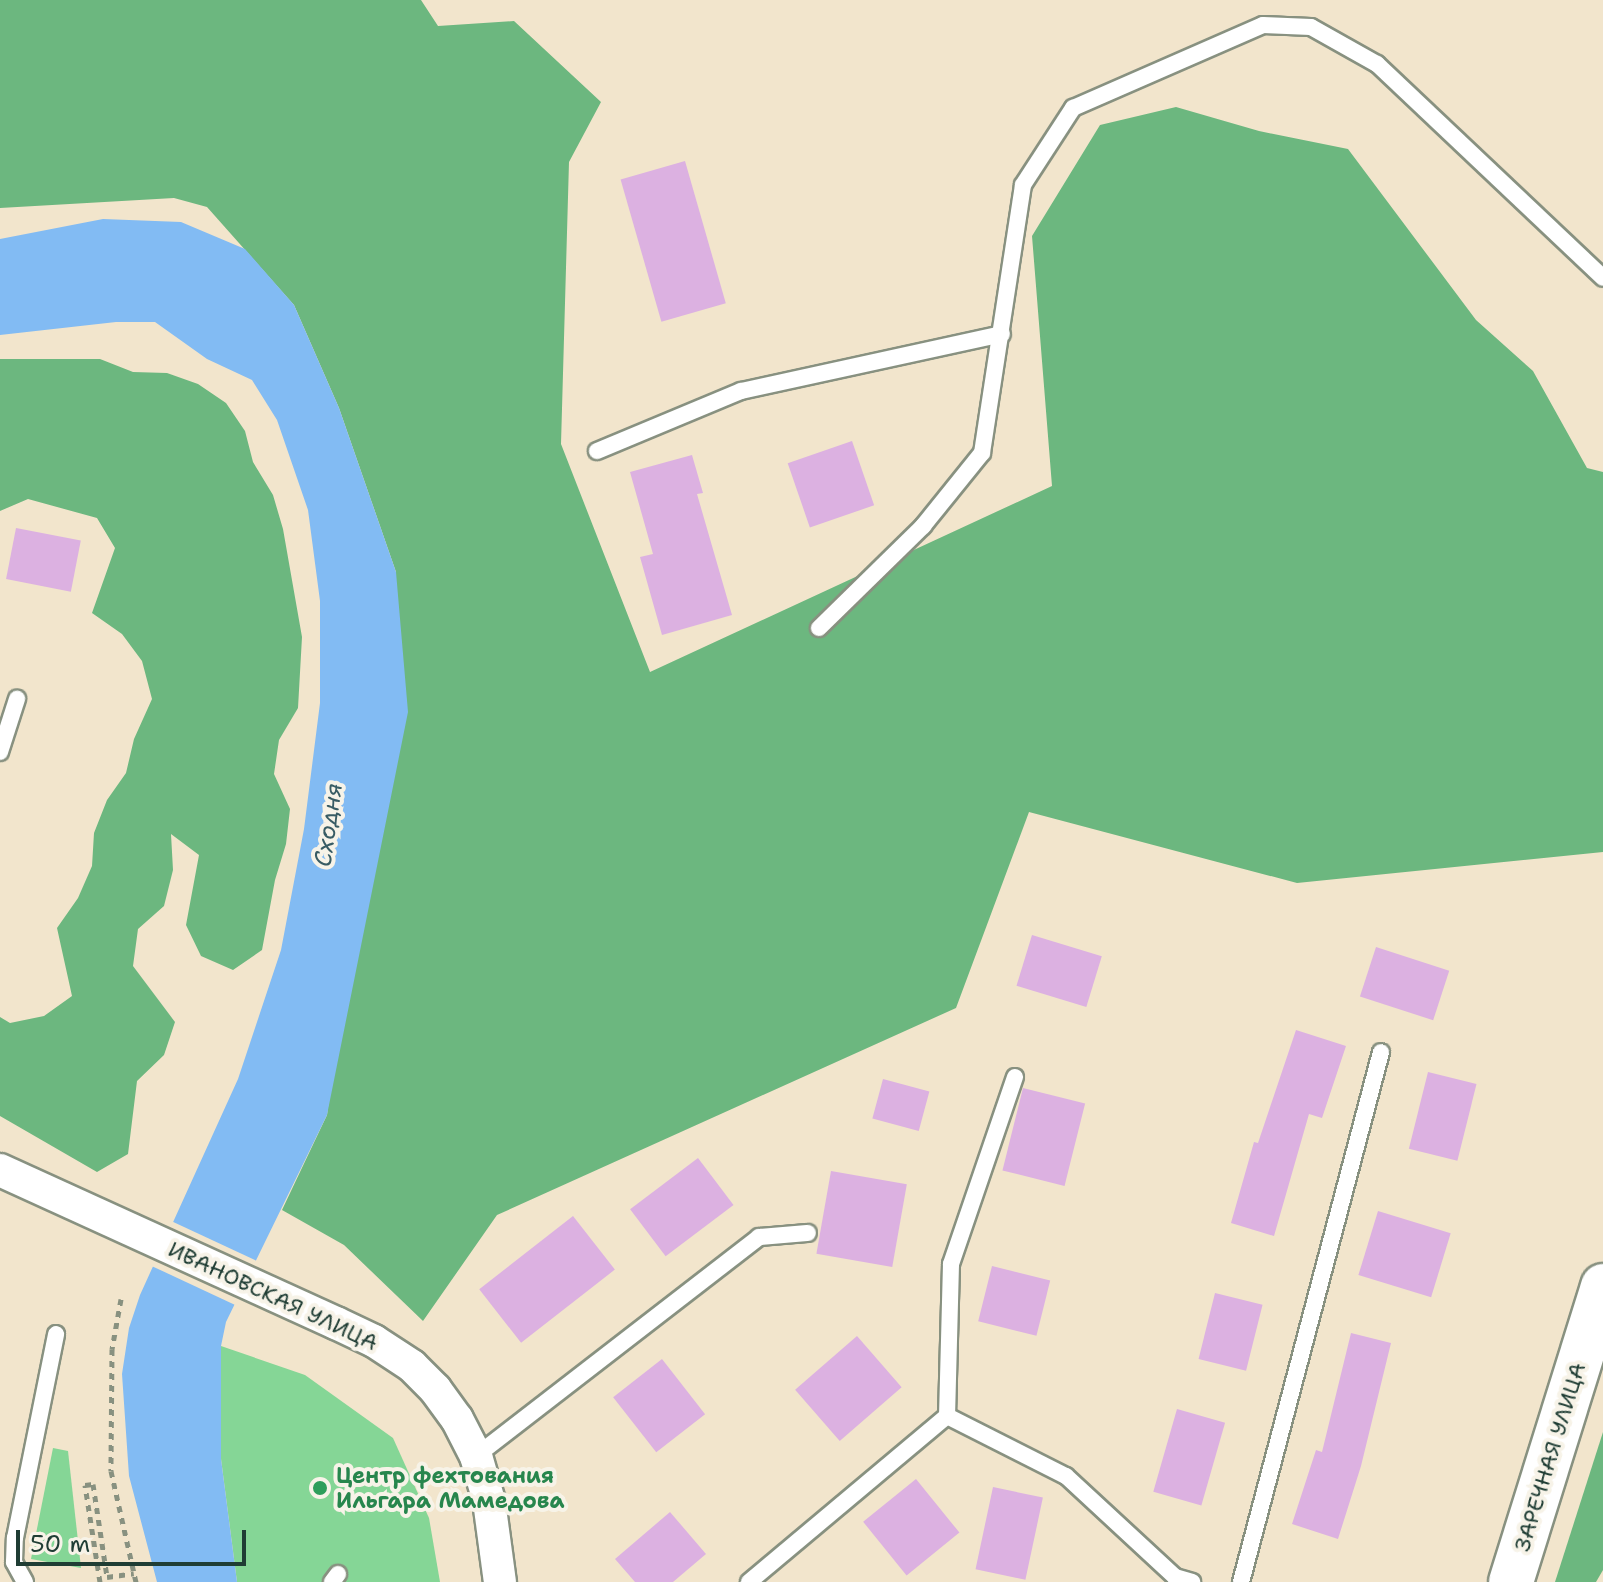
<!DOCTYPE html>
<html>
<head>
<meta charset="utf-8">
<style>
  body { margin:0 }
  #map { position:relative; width:1603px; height:1582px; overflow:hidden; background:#f2e5cc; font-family:"Shantell Sans",sans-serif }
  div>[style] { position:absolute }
  .green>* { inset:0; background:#85d696 }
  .forest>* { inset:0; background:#6cb77f }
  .water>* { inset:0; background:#82bbf3 }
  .pier>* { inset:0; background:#f2e5cc; transform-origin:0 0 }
  .building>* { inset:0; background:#dcb1e1; transform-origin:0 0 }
  .path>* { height:5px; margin-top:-2.5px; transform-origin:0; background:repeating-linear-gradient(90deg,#889180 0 6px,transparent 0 12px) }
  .roads { filter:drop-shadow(2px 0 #889180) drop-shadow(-2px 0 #889180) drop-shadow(0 2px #889180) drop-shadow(0 -2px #889180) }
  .lane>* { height:16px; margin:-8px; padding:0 8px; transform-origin:8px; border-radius:8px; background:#fff }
  .street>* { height:32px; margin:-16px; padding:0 16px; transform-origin:16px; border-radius:16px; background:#fff }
  .secondary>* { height:44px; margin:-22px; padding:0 22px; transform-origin:22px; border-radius:22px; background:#fff }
  .dots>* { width:22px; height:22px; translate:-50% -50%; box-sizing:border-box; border:4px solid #f7f3e8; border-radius:50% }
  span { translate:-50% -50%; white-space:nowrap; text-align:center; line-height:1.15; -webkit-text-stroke:8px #f7f3e8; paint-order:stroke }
  .street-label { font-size:22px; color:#1f3d34 }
  .leisure-label { font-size:22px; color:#27864d; font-weight:700 }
  .left { translate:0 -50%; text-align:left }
  .water-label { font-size:24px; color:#385c64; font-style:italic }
  .scale { position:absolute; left:16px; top:1530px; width:230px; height:36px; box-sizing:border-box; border:4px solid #1f3d34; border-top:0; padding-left:10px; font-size:24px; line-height:28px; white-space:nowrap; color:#1f3d34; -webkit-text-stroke:6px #f7f3e8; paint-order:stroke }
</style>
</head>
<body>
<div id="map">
  <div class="green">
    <i style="clip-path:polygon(221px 1346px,305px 1375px,393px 1438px,429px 1518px,440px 1582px,237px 1582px,221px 1459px)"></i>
    <i style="clip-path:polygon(53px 1448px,68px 1451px,81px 1568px,31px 1559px)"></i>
  </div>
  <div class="forest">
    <i style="clip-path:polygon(0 0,421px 0,438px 26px,514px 21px,601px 102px,569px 162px,561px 444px,650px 672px,1052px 486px,1032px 236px,1100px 125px,1176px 107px,1259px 131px,1348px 149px,1476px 320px,1533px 371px,1587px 468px,1603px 472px,1603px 852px,1297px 883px,1029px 812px,956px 1008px,497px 1215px,423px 1321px,344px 1245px,282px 1210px,327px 1115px,396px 572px,339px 408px,294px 305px,207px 207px,174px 198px,0 208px)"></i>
    <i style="clip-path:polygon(0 359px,100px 359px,133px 372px,167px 373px,198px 384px,226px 403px,245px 431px,253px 462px,273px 495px,283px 529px,302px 637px,298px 708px,279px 740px,274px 774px,290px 809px,286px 844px,275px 880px,262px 950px,233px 970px,201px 956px,186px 925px,199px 855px,171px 834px,173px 870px,164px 906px,138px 929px,133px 966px,175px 1022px,164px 1055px,137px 1081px,128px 1154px,97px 1172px,0 1116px,0 1017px,10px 1023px,44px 1016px,72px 996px,57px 928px,78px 898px,92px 866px,94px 833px,107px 800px,126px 773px,134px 739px,152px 699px,142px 661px,122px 634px,92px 613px,115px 548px,97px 518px,28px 499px,0 511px)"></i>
    <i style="clip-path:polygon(1603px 1432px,1603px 1570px,1596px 1582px,1555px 1582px)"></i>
  </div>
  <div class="water">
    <i style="clip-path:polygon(103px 219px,181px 222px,245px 249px,294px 305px,339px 408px,396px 572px,408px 712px,327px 1115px,226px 1322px,221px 1346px,221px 1459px,237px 1582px,157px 1582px,129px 1476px,122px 1374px,129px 1328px,140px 1295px,238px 1079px,281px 950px,304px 829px,320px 703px,320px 601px,308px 510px,277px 420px,252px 380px,207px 359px,155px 322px,116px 322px,0 335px,0 239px)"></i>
  </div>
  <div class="pier">
    <i style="left:169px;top:1220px;width:100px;height:49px;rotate:25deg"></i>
  </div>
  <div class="building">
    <i style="left:685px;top:161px;width:148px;height:67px;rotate:74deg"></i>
    <i style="left:852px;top:441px;width:68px;height:68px;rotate:71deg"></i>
    <i style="clip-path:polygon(692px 455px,703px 493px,697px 494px,732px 615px,662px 635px,640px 557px,653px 554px,630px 472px)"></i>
    <i style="left:16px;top:528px;width:66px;height:52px;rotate:11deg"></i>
    <i style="left:1032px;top:935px;width:73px;height:53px;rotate:17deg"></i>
    <i style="left:1376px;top:947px;width:77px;height:52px;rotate:18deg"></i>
    <i style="clip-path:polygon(1296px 1030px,1346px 1046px,1322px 1118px,1309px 1114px,1274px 1236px,1231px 1223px,1254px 1142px,1258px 1143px)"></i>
    <i style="left:1428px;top:1072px;width:50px;height:79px;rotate:14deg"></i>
    <i style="left:883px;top:1079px;width:48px;height:41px;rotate:15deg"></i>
    <i style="left:1023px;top:1088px;width:64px;height:85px;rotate:14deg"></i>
    <i style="left:698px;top:1158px;width:59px;height:85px;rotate:53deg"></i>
    <i style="left:831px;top:1171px;width:77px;height:84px;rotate:10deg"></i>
    <i style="left:1378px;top:1211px;width:76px;height:67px;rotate:17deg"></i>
    <i style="left:573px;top:1216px;width:68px;height:119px;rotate:52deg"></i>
    <i style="left:992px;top:1266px;width:60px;height:57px;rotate:14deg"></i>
    <i style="left:1215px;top:1293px;width:49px;height:68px;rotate:14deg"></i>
    <i style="clip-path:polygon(1351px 1333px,1391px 1343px,1361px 1466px,1338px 1539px,1292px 1524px,1316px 1450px,1322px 1452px)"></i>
    <i style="left:857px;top:1336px;width:68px;height:82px;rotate:49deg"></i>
    <i style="left:662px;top:1359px;width:70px;height:62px;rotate:52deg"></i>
    <i style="left:1177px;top:1409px;width:50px;height:86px;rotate:16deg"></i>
    <i style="left:916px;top:1479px;width:69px;height:68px;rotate:51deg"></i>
    <i style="left:993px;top:1487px;width:51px;height:84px;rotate:12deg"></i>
    <i style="clip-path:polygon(670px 1512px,706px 1554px,673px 1582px,635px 1582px,615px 1559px)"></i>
  </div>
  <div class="path">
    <i style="left:121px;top:1299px;width:51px;rotate:100.2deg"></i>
    <i style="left:112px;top:1349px;width:122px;rotate:90.5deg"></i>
    <i style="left:111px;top:1471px;width:114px;rotate:77.3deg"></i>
    <i style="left:100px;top:1582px;width:98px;rotate:-98.8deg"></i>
    <i style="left:85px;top:1485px;width:8px;rotate:-7deg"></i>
    <i style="left:93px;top:1484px;width:94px;rotate:81.4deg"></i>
    <i style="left:107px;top:1577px;width:27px;rotate:-8deg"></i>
  </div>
  <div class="roads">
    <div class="lane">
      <i style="left:597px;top:451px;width:156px;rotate:-22.6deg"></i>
      <i style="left:741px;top:391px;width:267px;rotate:-12.3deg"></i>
      <i style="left:819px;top:628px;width:146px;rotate:-44.4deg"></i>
      <i style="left:923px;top:526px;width:94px;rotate:-51.1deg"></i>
      <i style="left:982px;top:453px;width:271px;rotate:-81.3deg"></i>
      <i style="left:1023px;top:185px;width:92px;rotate:-57deg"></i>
      <i style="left:1073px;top:108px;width:207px;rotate:-23.6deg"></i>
      <i style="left:1263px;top:25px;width:48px;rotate:2.4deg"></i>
      <i style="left:1311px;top:27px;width:76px;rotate:29.3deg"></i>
      <i style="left:1377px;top:64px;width:311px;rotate:43.4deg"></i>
      <i style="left:0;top:752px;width:56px;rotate:-72.2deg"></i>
      <i style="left:1015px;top:1077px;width:198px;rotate:108.9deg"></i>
      <i style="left:951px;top:1264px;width:152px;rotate:91.5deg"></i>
      <i style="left:947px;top:1416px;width:133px;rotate:26.8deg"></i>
      <i style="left:1066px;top:1476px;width:149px;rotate:42.8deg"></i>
      <i style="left:1175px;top:1577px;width:18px;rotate:16deg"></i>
      <i style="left:476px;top:1456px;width:358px;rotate:-37.7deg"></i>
      <i style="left:759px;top:1237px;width:49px;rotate:-4.7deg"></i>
      <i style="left:25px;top:1582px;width:23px;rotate:-119deg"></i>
      <i style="left:14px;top:1562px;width:24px;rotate:-88deg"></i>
      <i style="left:15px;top:1538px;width:208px;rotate:-78.6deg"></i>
      <i style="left:332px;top:1582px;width:10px;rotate:-53deg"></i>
      <i style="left:749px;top:1582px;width:258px;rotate:-40deg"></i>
      <i style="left:1241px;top:1582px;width:548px;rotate:-75.2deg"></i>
    </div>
    <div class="street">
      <i style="left:0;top:1170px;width:369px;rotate:24.5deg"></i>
      <i style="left:336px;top:1323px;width:42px;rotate:25.3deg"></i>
      <i style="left:374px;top:1341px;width:45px;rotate:33.3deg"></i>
      <i style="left:412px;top:1366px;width:33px;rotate:45deg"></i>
      <i style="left:435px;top:1389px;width:37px;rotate:54deg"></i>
      <i style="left:457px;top:1419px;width:42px;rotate:62.8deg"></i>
      <i style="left:476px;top:1456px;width:47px;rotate:73.9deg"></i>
      <i style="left:489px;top:1501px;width:82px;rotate:82.3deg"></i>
    </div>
    <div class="secondary">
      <i style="left:1511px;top:1582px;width:310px;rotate:-72.7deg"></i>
    </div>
  </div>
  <div class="dots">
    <i style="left:320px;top:1488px;background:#2e9e5b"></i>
  </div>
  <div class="street-label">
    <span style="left:273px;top:1296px;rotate:25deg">ИВАНОВСКАЯ УЛИЦА</span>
    <span style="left:1550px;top:1457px;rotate:-73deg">ЗАРЕЧНАЯ УЛИЦА</span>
  </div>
  <div class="leisure-label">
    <span class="left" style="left:336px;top:1488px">Центр фехтования<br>Ильгара Мамедова</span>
  </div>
  <div class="water-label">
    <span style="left:329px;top:825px;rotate:-82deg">Сходня</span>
  </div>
  <div class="scale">50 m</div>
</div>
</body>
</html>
